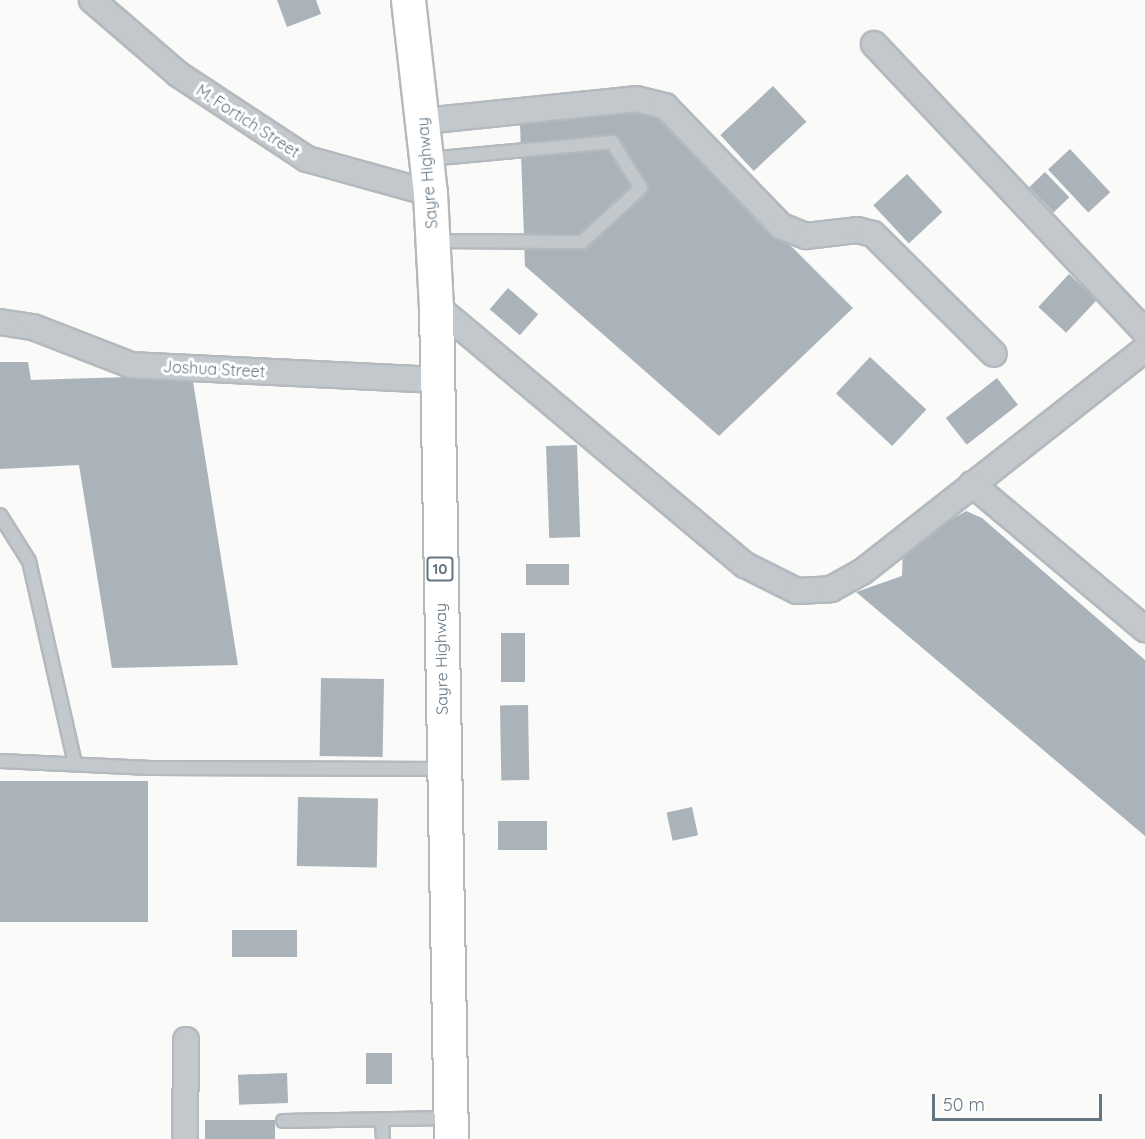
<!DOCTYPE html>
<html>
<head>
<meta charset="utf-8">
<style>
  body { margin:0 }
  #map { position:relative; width:1145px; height:1139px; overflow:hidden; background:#fafaf8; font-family:Quicksand,sans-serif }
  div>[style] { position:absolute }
  .building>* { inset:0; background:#aab3b9; transform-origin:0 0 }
  .roads { filter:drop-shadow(2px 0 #b4b9bd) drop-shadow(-2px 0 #b4b9bd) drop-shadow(0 2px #b4b9bd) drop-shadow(0 -2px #b4b9bd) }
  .lane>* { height:12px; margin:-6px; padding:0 6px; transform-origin:6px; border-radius:6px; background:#c3c8cc }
  .street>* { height:24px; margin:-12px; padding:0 12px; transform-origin:12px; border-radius:12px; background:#c3c8cc }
  .highway>* { height:33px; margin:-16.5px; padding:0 16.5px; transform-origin:16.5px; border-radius:16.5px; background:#fff }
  span { translate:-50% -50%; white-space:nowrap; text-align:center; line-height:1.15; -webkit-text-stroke:6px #fff; paint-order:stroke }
  .shield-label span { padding:2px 4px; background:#fff; border:2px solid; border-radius:4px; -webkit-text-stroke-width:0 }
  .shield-label { font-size:15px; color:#657683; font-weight:700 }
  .street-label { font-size:16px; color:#657683 }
  .scale { position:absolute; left:932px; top:1094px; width:170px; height:27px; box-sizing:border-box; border:3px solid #657683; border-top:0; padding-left:8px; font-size:18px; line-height:21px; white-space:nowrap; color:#657683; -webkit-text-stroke:4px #fff; paint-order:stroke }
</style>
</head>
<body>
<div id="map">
  <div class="building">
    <i style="clip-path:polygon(277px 0,316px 0,321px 14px,287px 27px)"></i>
    <i style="left:773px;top:86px;width:49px;height:72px;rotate:47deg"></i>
    <i style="clip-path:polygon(651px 106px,853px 308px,719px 436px,525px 266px,520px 124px)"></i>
    <i style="left:1070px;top:149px;width:59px;height:30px;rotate:47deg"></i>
    <i style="left:1045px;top:172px;width:35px;height:22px;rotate:46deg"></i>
    <i style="left:907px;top:174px;width:52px;height:46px;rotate:47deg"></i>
    <i style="left:1069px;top:274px;width:38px;height:45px;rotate:43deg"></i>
    <i style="left:508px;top:288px;width:40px;height:28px;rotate:41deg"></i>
    <i style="left:870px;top:357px;width:77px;height:50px;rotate:43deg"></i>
    <i style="clip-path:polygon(0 362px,28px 362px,31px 380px,192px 375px,238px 665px,112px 668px,79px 465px,0 469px)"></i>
    <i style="left:997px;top:378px;width:34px;height:65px;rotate:52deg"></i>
    <i style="left:577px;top:445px;width:92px;height:31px;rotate:88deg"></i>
    <i style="clip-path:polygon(966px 511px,982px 518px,1145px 660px,1145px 836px,856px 592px,902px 576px,903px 548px)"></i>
    <i style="left:526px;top:564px;width:43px;height:21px"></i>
    <i style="left:501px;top:633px;width:24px;height:49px"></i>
    <i style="left:321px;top:678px;width:63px;height:78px;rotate:1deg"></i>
    <i style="left:528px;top:705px;width:75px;height:28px;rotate:89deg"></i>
    <i style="left:0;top:781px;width:148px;height:141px"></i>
    <i style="left:298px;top:797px;width:80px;height:69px;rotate:1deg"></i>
    <i style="left:692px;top:807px;width:29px;height:26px;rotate:78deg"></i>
    <i style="left:498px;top:821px;width:49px;height:29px"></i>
    <i style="left:297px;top:930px;width:27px;height:65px;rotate:90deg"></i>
    <i style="left:366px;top:1053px;width:26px;height:31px"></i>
    <i style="left:287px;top:1073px;width:30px;height:49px;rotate:88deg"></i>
    <i style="left:275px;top:1120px;width:19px;height:70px;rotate:90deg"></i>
  </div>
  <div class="roads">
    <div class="lane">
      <i style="left:428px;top:159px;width:185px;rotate:-5.3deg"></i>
      <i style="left:612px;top:142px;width:54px;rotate:57.8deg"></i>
      <i style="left:641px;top:188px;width:80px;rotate:137.5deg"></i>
      <i style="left:582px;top:242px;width:148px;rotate:-179.6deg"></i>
      <i style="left:0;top:515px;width:54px;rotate:57.8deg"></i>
      <i style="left:29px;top:561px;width:208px;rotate:77.2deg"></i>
      <i style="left:0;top:761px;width:151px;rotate:2.7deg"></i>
      <i style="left:151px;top:768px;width:291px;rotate:0.2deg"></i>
      <i style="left:283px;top:1121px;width:166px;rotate:-1deg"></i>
      <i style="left:382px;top:1121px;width:18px;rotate:87deg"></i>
    </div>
    <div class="street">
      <i style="left:92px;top:0;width:113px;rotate:40.7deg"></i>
      <i style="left:178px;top:74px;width:154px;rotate:33.4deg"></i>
      <i style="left:307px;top:159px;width:128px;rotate:15.5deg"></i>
      <i style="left:874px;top:44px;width:395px;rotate:46.7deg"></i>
      <i style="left:424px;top:121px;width:213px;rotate:-5.9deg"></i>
      <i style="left:636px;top:99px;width:30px;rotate:14deg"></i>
      <i style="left:665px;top:106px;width:167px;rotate:46deg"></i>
      <i style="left:781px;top:226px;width:27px;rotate:22deg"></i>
      <i style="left:806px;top:236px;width:51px;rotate:-6.7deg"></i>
      <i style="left:857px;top:230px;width:16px;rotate:14deg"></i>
      <i style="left:873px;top:234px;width:170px;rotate:44.8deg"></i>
      <i style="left:436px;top:306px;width:403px;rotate:40deg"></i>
      <i style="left:745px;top:565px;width:58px;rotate:26.6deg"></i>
      <i style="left:797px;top:591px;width:34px;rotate:-3deg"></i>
      <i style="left:831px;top:589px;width:35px;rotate:-29deg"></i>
      <i style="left:862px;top:572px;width:360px;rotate:-38.2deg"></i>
      <i style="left:0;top:322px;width:33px;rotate:9deg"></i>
      <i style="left:33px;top:327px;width:105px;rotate:21.2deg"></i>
      <i style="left:131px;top:365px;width:305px;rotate:2.8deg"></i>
      <i style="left:972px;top:484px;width:226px;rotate:40deg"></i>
      <i style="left:185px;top:1139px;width:99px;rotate:-89.4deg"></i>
    </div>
    <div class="highway">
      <i style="left:408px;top:0;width:194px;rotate:83.5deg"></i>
      <i style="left:430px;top:193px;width:113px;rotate:87deg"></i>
      <i style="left:436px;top:306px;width:833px;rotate:88.97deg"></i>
    </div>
  </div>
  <div class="shield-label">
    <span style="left:440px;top:569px">10</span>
  </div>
  <div class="street-label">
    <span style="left:248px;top:121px;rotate:33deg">M. Fortich Street</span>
    <span style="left:427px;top:173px;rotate:-95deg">Sayre Highway</span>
    <span style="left:214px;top:369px;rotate:3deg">Joshua Street</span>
    <span style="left:441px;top:659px;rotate:-91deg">Sayre Highway</span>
  </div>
  <div class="scale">50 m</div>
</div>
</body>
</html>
